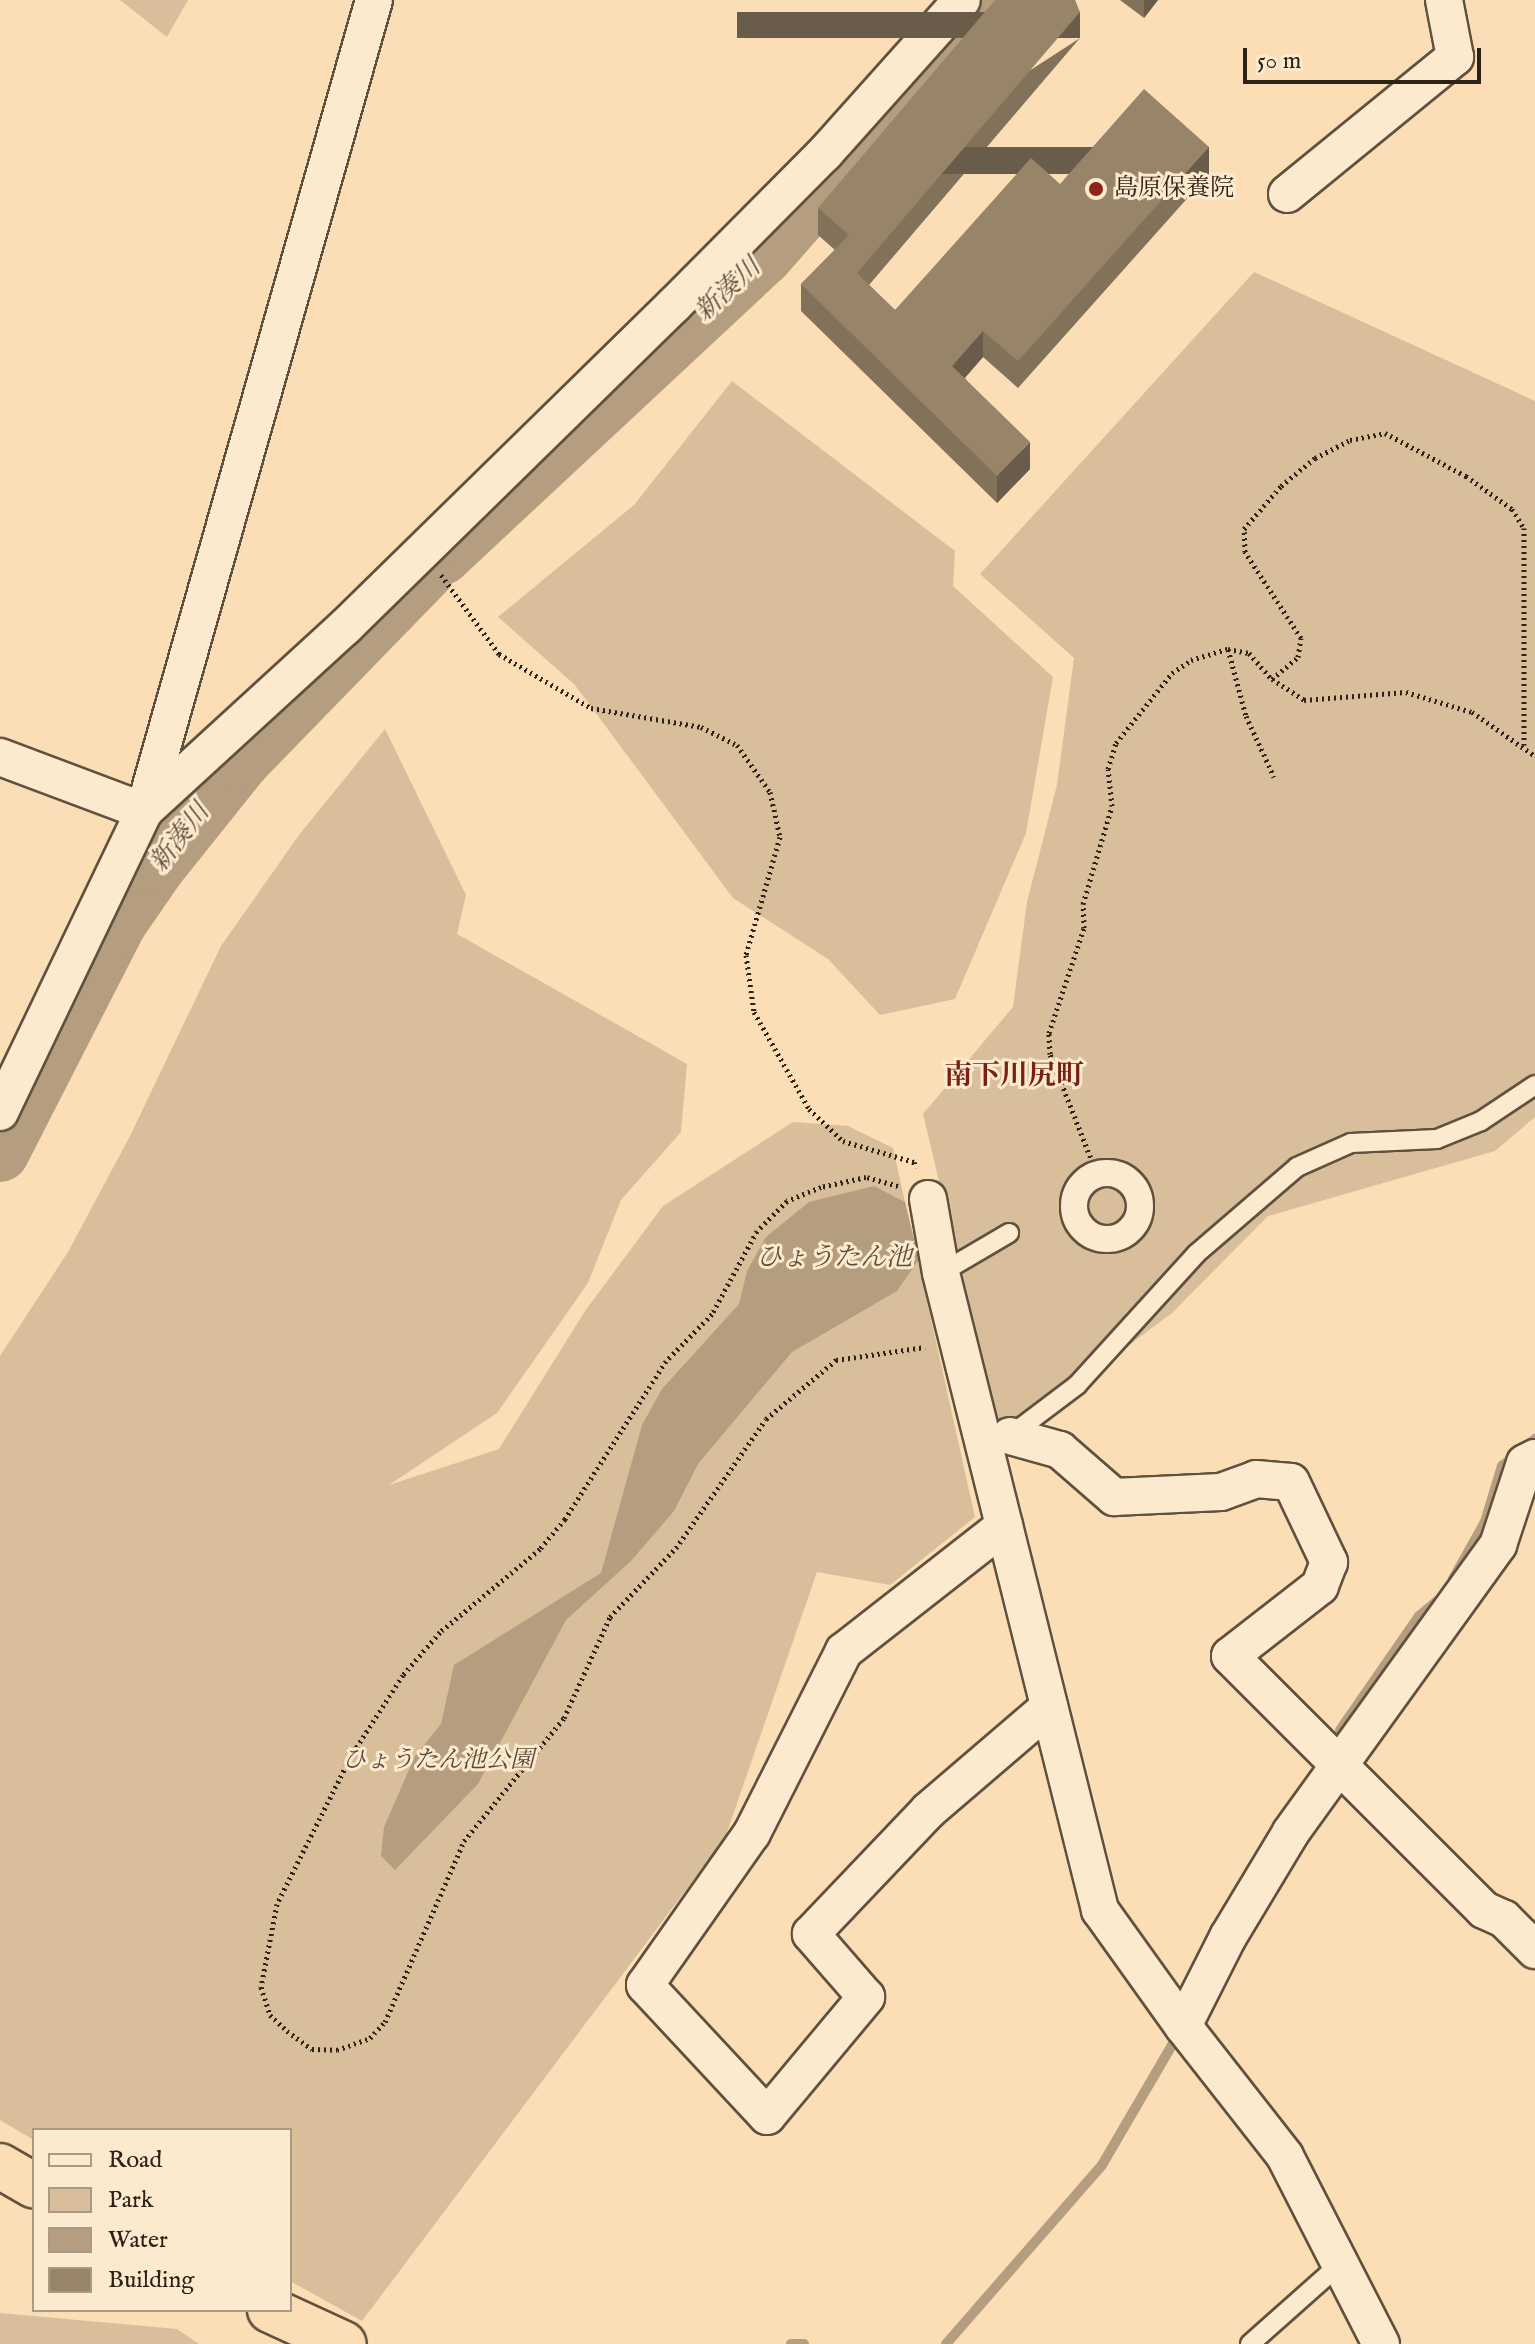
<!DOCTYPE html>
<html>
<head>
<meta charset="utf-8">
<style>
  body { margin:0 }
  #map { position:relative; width:1535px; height:2344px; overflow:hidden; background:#fbdeb5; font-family:"IM FELL English","Noto Serif JP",serif }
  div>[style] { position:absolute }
  .green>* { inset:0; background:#d8be9a }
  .water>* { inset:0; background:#b59e7f }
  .stream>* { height:10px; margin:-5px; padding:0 5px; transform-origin:5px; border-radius:5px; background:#b59e7f }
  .river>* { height:58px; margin:-29px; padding:0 29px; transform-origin:29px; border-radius:29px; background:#b59e7f }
  .path>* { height:5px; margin-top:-2.5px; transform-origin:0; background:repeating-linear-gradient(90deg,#2d2217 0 2px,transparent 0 6px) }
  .roads { filter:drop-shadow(2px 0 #60513e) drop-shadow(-2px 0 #60513e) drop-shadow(0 2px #60513e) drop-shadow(0 -2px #60513e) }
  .service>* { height:18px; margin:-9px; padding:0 9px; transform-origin:9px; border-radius:9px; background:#fceacf }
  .pedestrian>* { height:26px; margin:-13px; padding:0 13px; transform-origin:13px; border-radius:13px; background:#fceacf }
  .pedestrian>.ring { margin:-13px; padding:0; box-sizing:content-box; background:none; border:26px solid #fceacf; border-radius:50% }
  .minor>* { height:36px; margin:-18px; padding:0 18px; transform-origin:18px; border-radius:18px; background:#fceacf }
  .motorway>* { height:44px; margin:-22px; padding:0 22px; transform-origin:22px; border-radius:22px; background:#fbdeb5 }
  .wall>* { inset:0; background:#83725a }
  .shaded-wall>* { inset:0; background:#6a5c4a; transform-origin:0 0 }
  .building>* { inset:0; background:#988469 }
  .dots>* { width:22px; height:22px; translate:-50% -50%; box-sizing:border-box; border:4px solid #fceacf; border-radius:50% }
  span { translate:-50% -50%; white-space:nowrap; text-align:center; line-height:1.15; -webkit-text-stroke:6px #fceacf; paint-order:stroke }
  .poi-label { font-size:24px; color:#2d2217 }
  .left { translate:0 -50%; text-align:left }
  .park-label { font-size:24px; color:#584938; font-style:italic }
  .water-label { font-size:26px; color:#5d4d3b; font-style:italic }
  .quarter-label { font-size:28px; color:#7a1f14; font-weight:700 }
  .legend { position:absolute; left:32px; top:2128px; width:260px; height:184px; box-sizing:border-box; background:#fceacf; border:2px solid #a99a85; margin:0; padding:10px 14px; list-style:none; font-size:24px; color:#2d2217 }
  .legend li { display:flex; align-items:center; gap:16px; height:40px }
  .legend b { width:40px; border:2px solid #a99a85 }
  .scale { position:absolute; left:1243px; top:48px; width:238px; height:36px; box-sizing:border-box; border:4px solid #2d2217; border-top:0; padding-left:10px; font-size:24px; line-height:28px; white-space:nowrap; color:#2d2217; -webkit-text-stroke:6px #fceacf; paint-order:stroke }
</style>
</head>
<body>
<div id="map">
  <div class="green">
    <i style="clip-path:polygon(120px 0,188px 0,167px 37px)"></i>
    <i style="clip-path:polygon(1254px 272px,1535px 401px,1535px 1117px,1495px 1151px,1268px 1216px,1172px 1313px,1001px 1441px,923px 1114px,1013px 1007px,1027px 902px,1057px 785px,1074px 658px,980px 574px)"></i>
    <i style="clip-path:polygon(732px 381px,955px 551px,953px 586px,1053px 677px,1026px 833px,955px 999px,880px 1015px,828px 959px,733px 898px,575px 685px,498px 617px,634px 505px)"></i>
    <i style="clip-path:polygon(385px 729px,466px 895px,457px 934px,687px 1064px,681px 1132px,621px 1200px,588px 1283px,497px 1413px,389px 1485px,499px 1449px,585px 1311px,663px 1206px,793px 1122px,848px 1126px,893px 1148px,975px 1517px,890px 1585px,817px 1572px,725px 1838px,362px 2321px,290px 2281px,290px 2130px,34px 2130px,34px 2140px,0 2120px,0 1356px,68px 1252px,129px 1138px,221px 946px,299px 835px)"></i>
    <i style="clip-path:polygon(0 2313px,177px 2329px,199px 2344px,0 2344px)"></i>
  </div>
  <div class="water">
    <i style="clip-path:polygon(874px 1186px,905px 1202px,919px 1259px,897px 1291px,792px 1352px,698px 1464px,674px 1511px,631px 1561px,566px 1620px,478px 1784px,395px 1870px,381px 1856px,384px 1827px,415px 1756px,441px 1724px,454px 1665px,601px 1573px,642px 1425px,662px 1389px,739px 1304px,747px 1271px,766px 1237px,809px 1202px)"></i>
  </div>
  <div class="stream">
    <i style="left:1453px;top:1579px;width:65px;rotate:-60.7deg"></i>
    <i style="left:1485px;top:1522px;width:59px;rotate:-73.1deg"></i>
    <i style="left:1502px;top:1466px;width:43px;rotate:-39.3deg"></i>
    <i style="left:1340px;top:1730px;width:139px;rotate:-55.3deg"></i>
    <i style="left:1419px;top:1616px;width:23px;rotate:-40deg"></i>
    <i style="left:791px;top:2344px;width:13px"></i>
    <i style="left:946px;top:2344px;width:237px;rotate:-48.9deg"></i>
    <i style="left:1102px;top:2165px;width:145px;rotate:-59.7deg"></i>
  </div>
  <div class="river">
    <i style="left:442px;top:556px;width:439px;rotate:-43deg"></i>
    <i style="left:763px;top:257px;width:342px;rotate:-48.7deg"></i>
    <i style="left:0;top:1153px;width:257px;rotate:-62.9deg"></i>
    <i style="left:117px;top:924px;width:70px;rotate:-55.4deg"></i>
    <i style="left:157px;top:866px;width:134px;rotate:-51.3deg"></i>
    <i style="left:241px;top:761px;width:265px;rotate:-45.8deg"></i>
  </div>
  <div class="path">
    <i style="left:441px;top:575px;width:98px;rotate:53.7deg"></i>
    <i style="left:499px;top:654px;width:107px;rotate:30.4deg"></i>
    <i style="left:591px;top:708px;width:112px;rotate:9.8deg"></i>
    <i style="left:701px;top:727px;width:40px;rotate:26.6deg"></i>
    <i style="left:737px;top:745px;width:57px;rotate:54.9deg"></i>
    <i style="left:770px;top:792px;width:46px;rotate:77.5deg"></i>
    <i style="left:780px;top:837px;width:123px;rotate:106.1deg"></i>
    <i style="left:746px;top:955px;width:58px;rotate:82deg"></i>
    <i style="left:754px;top:1012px;width:112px;rotate:60.4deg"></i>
    <i style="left:809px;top:1109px;width:47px;rotate:43.3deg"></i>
    <i style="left:843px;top:1141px;width:74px;rotate:16.5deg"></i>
    <i style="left:914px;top:1162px;width:6px;rotate:72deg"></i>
    <i style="left:1228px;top:649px;width:69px;rotate:75deg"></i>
    <i style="left:1246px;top:716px;width:67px;rotate:65.3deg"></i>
    <i style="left:1272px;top:679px;width:34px;rotate:-40deg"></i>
    <i style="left:1298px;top:657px;width:19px;rotate:-81deg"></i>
    <i style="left:1301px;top:638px;width:103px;rotate:-123.1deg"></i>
    <i style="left:1245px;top:552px;width:23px;rotate:-92deg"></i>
    <i style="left:1244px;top:529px;width:57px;rotate:-49.3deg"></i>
    <i style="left:1281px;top:486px;width:44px;rotate:-39.5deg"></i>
    <i style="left:1315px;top:458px;width:39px;rotate:-27deg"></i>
    <i style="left:1350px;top:440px;width:36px;rotate:-11deg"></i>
    <i style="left:1385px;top:433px;width:92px;rotate:28deg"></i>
    <i style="left:1466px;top:476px;width:57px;rotate:35.7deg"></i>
    <i style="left:1512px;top:509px;width:22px;rotate:58deg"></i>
    <i style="left:1524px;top:528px;width:217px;rotate:90deg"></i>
    <i style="left:1097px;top:1174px;width:129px;rotate:-111.4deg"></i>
    <i style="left:1050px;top:1054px;width:21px;rotate:-93deg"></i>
    <i style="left:1049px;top:1033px;width:111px;rotate:-71.6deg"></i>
    <i style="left:1084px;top:928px;width:24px;rotate:-92deg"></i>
    <i style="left:1083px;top:904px;width:102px;rotate:-73.5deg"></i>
    <i style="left:1112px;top:806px;width:37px;rotate:-96deg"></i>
    <i style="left:1108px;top:769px;width:27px;rotate:-73deg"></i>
    <i style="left:1116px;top:743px;width:90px;rotate:-51.3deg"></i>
    <i style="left:1172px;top:673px;width:23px;rotate:-34deg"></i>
    <i style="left:1191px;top:660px;width:39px;rotate:-17deg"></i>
    <i style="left:1228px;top:649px;width:21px;rotate:11deg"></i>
    <i style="left:1249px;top:653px;width:35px;rotate:49deg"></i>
    <i style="left:1272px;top:679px;width:38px;rotate:33deg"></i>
    <i style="left:1304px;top:700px;width:102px;rotate:-4.5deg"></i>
    <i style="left:1406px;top:692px;width:69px;rotate:16.9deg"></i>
    <i style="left:1472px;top:712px;width:77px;rotate:34.9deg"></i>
    <i style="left:898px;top:1186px;width:33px;rotate:-164deg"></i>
    <i style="left:866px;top:1177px;width:46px;rotate:167.5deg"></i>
    <i style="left:821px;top:1187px;width:37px;rotate:158deg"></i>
    <i style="left:787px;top:1201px;width:42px;rotate:135deg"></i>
    <i style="left:757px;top:1231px;width:94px;rotate:118.5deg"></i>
    <i style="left:712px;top:1314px;width:66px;rotate:134.4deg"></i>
    <i style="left:666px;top:1361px;width:188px;rotate:122.6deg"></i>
    <i style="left:565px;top:1519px;width:39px;rotate:130deg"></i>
    <i style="left:540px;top:1549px;width:130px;rotate:140.3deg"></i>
    <i style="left:440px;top:1632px;width:57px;rotate:130.7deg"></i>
    <i style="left:403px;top:1675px;width:94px;rotate:122.8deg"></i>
    <i style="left:352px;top:1754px;width:168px;rotate:116.6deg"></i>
    <i style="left:277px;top:1904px;width:85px;rotate:100.9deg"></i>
    <i style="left:261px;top:1987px;width:29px;rotate:72deg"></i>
    <i style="left:270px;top:2015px;width:23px;rotate:43deg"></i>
    <i style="left:287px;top:2031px;width:31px;rotate:36deg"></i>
    <i style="left:312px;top:2049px;width:25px;rotate:2deg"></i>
    <i style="left:337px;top:2050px;width:35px;rotate:-20deg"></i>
    <i style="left:370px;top:2038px;width:22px;rotate:-47deg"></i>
    <i style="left:385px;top:2022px;width:197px;rotate:-66.4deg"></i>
    <i style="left:464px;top:1841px;width:159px;rotate:-50.9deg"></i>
    <i style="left:564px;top:1718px;width:111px;rotate:-65.5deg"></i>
    <i style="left:610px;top:1617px;width:95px;rotate:-46.3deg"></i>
    <i style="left:676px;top:1548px;width:157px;rotate:-55.1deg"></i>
    <i style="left:766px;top:1419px;width:92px;rotate:-40.1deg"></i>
    <i style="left:836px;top:1360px;width:90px;rotate:-8.3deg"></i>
  </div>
  <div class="roads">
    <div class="service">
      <i style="left:941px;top:1273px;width:79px;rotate:-30.5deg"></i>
      <i style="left:1011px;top:1435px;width:83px;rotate:-37.1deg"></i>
      <i style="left:1077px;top:1385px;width:177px;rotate:-47.7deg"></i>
      <i style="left:1196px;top:1254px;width:133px;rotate:-40.7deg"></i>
      <i style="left:1297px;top:1167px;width:59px;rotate:-24deg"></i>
      <i style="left:1351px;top:1143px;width:86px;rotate:-2.7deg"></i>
      <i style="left:1437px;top:1139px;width:48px;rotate:-22.2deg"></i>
      <i style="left:1481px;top:1121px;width:65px;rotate:-33.7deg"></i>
      <i style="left:1250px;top:2344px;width:119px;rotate:-41.6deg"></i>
    </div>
    <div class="pedestrian">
      <i class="ring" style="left:1074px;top:1173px;width:40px;height:40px"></i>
    </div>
    <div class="minor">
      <i style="left:1287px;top:194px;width:217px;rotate:-39.2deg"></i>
      <i style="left:1455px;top:57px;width:58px;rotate:-100.9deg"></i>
      <i style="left:0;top:757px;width:154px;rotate:20.6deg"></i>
      <i style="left:144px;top:811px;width:273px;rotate:-42.5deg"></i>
      <i style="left:345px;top:627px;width:460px;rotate:-44.4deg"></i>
      <i style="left:674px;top:305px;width:214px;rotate:-45.2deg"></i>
      <i style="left:825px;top:153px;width:205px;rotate:-48.2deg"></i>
      <i style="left:0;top:1112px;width:334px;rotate:-64.4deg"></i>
      <i style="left:144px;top:811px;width:843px;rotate:-74.17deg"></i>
      <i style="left:928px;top:1199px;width:75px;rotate:80deg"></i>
      <i style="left:941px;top:1273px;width:657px;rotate:75.98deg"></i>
      <i style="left:1100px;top:1910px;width:143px;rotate:54.4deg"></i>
      <i style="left:1010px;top:1436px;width:52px;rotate:15.6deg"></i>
      <i style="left:1060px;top:1450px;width:72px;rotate:41deg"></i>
      <i style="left:1114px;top:1497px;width:107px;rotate:-2.7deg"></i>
      <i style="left:1221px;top:1492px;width:37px;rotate:-20deg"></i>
      <i style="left:1256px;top:1479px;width:35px;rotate:5deg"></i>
      <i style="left:1291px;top:1482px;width:89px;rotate:64.6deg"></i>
      <i style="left:1329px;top:1562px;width:26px;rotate:111deg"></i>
      <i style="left:1320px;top:1586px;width:114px;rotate:142.1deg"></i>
      <i style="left:1230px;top:1656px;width:359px;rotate:45deg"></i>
      <i style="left:1484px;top:1910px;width:22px;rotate:24deg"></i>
      <i style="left:1504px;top:1919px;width:44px;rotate:45deg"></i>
      <i style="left:1004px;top:1526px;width:203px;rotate:142deg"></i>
      <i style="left:844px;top:1651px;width:204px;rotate:116.8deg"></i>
      <i style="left:752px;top:1833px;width:186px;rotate:125.1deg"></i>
      <i style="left:645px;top:1985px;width:179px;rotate:47deg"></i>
      <i style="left:767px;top:2116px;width:155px;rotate:-50.2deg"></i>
      <i style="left:866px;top:1997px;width:84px;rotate:-131.1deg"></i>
      <i style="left:811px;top:1934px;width:171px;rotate:-46.4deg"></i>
      <i style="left:929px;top:1810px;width:158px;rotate:-40.6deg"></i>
      <i style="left:1381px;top:2344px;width:211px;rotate:-117.1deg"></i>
      <i style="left:1285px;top:2156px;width:165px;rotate:-128.1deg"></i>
      <i style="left:1183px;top:2026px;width:100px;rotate:-63.2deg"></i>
      <i style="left:1228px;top:1937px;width:122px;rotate:-59deg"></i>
      <i style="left:1291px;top:1832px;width:354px;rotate:-54.2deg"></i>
      <i style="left:1498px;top:1545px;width:86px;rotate:-71.8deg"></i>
      <i style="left:1525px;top:1463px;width:11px;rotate:-27deg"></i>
    </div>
    <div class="motorway">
      <i style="left:0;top:2166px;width:39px;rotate:30deg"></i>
      <i style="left:270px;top:2310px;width:81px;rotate:24.7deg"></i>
    </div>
  </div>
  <div class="wall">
    <i style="clip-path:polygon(1120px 0,1158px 0,1144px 18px)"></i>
    <i style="clip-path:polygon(1080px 38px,869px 285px,895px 310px,1060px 184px,1209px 174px,1018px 388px,983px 357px,965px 378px,1030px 469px,997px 503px,801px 311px,801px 284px,835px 250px,818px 235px,818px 208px)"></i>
  </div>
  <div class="shaded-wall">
    <i style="clip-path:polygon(1144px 0,1158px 0,1144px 18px)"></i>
    <i style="left:1080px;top:12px;width:26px;height:343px;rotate:90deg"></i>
    <i style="left:1209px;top:147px;width:27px;height:287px;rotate:90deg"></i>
    <i style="clip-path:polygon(983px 331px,983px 357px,952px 392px,952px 366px)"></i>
    <i style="clip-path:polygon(1030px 442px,1030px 469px,997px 503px,997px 476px)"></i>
  </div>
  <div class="building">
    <i style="clip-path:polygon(995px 0,1075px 0,1080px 12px,857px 273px,895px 310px,1031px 158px,1060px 184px,1144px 89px,1209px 147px,1018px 361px,983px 331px,952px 366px,1030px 442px,997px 476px,801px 284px,849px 235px,818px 208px)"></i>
  </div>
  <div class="dots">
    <i style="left:1096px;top:189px;background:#8f2418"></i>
  </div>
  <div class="poi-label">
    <span class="left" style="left:1114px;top:189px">島原保養院</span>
  </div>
  <div class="park-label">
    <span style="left:438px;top:1761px">ひょうたん池公園</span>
  </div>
  <div class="water-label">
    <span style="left:728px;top:290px;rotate:-43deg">新湊川</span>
    <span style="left:180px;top:838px;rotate:-52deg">新湊川</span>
    <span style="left:834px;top:1258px">ひょうたん池</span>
  </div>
  <div class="quarter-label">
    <span style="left:1014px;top:1077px">南下川尻町</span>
  </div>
  <ul class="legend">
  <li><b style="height:10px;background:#fceacf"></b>Road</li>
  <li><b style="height:22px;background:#d8be9a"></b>Park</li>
  <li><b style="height:22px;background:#b59e7f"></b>Water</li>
  <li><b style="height:22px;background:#988469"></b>Building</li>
  </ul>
  <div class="scale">50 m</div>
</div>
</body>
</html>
